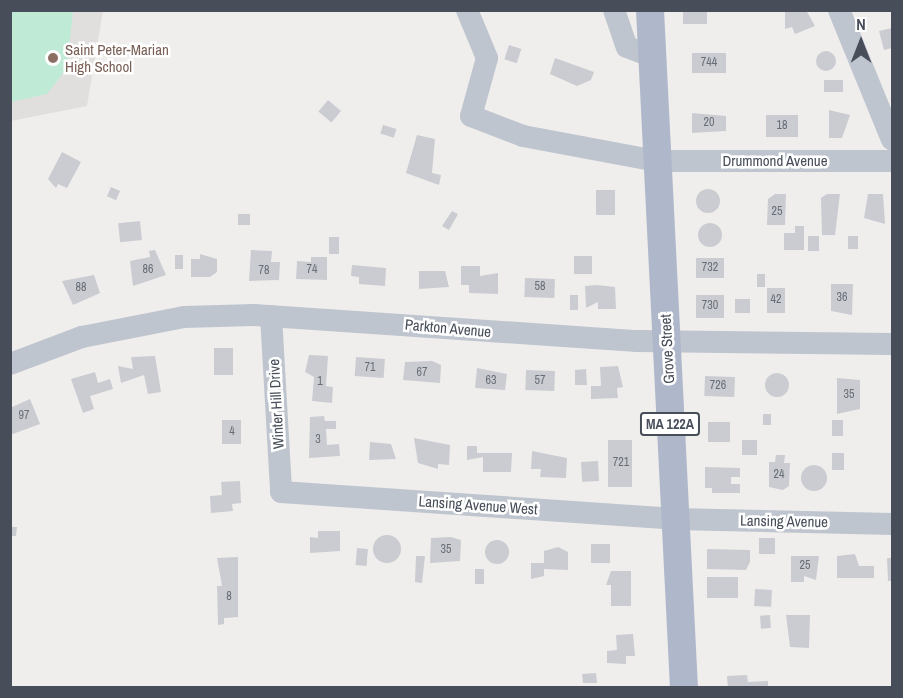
<!DOCTYPE html>
<html>
<head>
<meta charset="utf-8">
<style>
  body { margin:0 }
  #map { position:relative; width:903px; height:698px; overflow:hidden; background:#f0eeed; font-family:"Archivo Narrow",sans-serif }
  div>[style] { position:absolute }
  .education>* { inset:0; background:#e1dfde }
  .green>* { inset:0; background:#bfead6 }
  .building>* { inset:0; background:#caccd2; transform-origin:0 0 }
  .round { border-radius:50% }
  .minor>* { height:22px; margin:-11px; padding:0 11px; transform-origin:11px; border-radius:11px; background:#bfc5ce }
  .major>* { height:28px; margin:-14px; padding:0 14px; transform-origin:14px; border-radius:14px; background:#afb8ca }
  .dots>* { width:16px; height:16px; translate:-50% -50%; box-sizing:border-box; border:3px solid #fff; border-radius:50% }
  span { translate:-50% -50%; white-space:nowrap; text-align:center; line-height:1.15; -webkit-text-stroke:5px #fff; paint-order:stroke }
  .number-label { font-size:12px; color:#686e77 }
  .number-label span { -webkit-text-stroke-width:0 }
  .shield-label span { padding:2px 4px; background:#fff; border:2px solid; border-radius:4px; -webkit-text-stroke-width:0 }
  .shield-label { font-size:14px; color:#474e59; font-weight:700 }
  .education-label { font-size:15px; color:#785e54 }
  .left { translate:0 -50%; text-align:left }
  .street-label { font-size:15px; color:#474e59 }
  .frame { position:absolute; inset:0; border:12px solid #474e59; pointer-events:none }
  .north { position:absolute; left:831px; top:12px; width:60px; height:60px; -webkit-text-stroke:4px #fff; paint-order:stroke; rotate:0deg; font-size:16px; font-weight:700; line-height:24px; text-align:center; color:#474e59 }
  .north::after { content:''; display:block; margin:auto; width:21px; height:27px; background:#474e59; clip-path:polygon(50% 0,100% 100%,50% 72%,0 100%) }
</style>
</head>
<body>
<div id="map">
  <div class="education">
    <i style="clip-path:polygon(11px 11px,103px 11px,87px 106px,11px 121px)"></i>
  </div>
  <div class="green">
    <i style="clip-path:polygon(11px 10px,73px 11px,67px 68px,47px 94px,11px 102px)"></i>
  </div>
  <div class="building">
    <i style="left:683px;top:10px;width:24px;height:14px"></i>
    <i style="clip-path:polygon(785px 10px,806px 10px,815px 26px,795px 34px,792px 27px,785px 29px)"></i>
    <i style="clip-path:polygon(892px 28px,892px 48px,884px 50px,879px 31px)"></i>
    <i style="left:509px;top:45px;width:13px;height:15px;rotate:18deg"></i>
    <i class="round" style="left:816px;top:51px;width:20px;height:20px"></i>
    <i style="left:726px;top:53px;width:20px;height:34px;rotate:90deg"></i>
    <i style="clip-path:polygon(555px 58px,594px 72px,591px 80px,577px 86px,550px 74px)"></i>
    <i style="left:824px;top:80px;width:19px;height:12px"></i>
    <i style="left:328px;top:100px;width:17px;height:15px;rotate:40deg"></i>
    <i style="clip-path:polygon(829px 110px,850px 115px,842px 138px,829px 138px)"></i>
    <i style="clip-path:polygon(692px 113px,726px 116px,726px 131px,692px 133px)"></i>
    <i style="left:766px;top:115px;width:32px;height:22px"></i>
    <i style="left:383px;top:125px;width:14px;height:9px;rotate:17deg"></i>
    <i style="clip-path:polygon(417px 135px,435px 139px,432px 173px,441px 175px,439px 185px,406px 173px)"></i>
    <i style="clip-path:polygon(62px 152px,81px 162px,67px 188px,58px 184px,56px 188px,48px 179px)"></i>
    <i style="left:111px;top:187px;width:10px;height:10px;rotate:24deg"></i>
    <i class="round" style="left:696px;top:189px;width:24px;height:24px"></i>
    <i style="left:596px;top:190px;width:19px;height:25px"></i>
    <i style="clip-path:polygon(775px 194px,786px 194px,785px 225px,767px 225px,768px 199px)"></i>
    <i style="clip-path:polygon(827px 194px,840px 194px,835px 235px,822px 235px,821px 198px)"></i>
    <i style="clip-path:polygon(868px 194px,883px 194px,885px 224px,864px 218px)"></i>
    <i style="clip-path:polygon(452px 211px,458px 214px,449px 230px,442px 226px)"></i>
    <i style="left:238px;top:214px;width:12px;height:11px"></i>
    <i style="left:140px;top:221px;width:19px;height:22px;rotate:84deg"></i>
    <i class="round" style="left:698px;top:223px;width:24px;height:24px"></i>
    <i style="clip-path:polygon(795px 226px,804px 226px,804px 250px,784px 250px,784px 233px,795px 233px)"></i>
    <i style="left:808px;top:236px;width:11px;height:15px"></i>
    <i style="left:848px;top:236px;width:10px;height:13px"></i>
    <i style="left:329px;top:237px;width:10px;height:17px"></i>
    <i style="clip-path:polygon(155px 250px,166px 275px,133px 286px,130px 261px,150px 257px,149px 251px)"></i>
    <i style="clip-path:polygon(251px 250px,272px 251px,271px 262px,280px 262px,279px 280px,249px 281px)"></i>
    <i style="clip-path:polygon(200px 254px,217px 259px,217px 272px,210px 277px,191px 277px,191px 259px,200px 259px)"></i>
    <i style="left:175px;top:255px;width:8px;height:14px"></i>
    <i style="left:574px;top:256px;width:18px;height:18px"></i>
    <i style="clip-path:polygon(311px 257px,327px 257px,327px 280px,296px 279px,297px 261px,311px 262px)"></i>
    <i style="left:696px;top:258px;width:28px;height:20px"></i>
    <i style="clip-path:polygon(352px 265px,386px 268px,385px 286px,359px 284px,359px 277px,351px 276px)"></i>
    <i style="clip-path:polygon(461px 266px,480px 266px,480px 276px,498px 273px,498px 294px,469px 293px,469px 285px,461px 285px)"></i>
    <i style="clip-path:polygon(419px 271px,445px 271px,449px 287px,419px 289px)"></i>
    <i style="left:757px;top:274px;width:8px;height:13px"></i>
    <i style="clip-path:polygon(94px 275px,100px 293px,73px 305px,62px 281px)"></i>
    <i style="left:525px;top:278px;width:30px;height:19px;rotate:2deg"></i>
    <i style="clip-path:polygon(831px 284px,853px 284px,852px 315px,831px 311px)"></i>
    <i style="clip-path:polygon(597px 285px,615px 287px,616px 309px,598px 309px,598px 302px,586px 308px,585px 286px)"></i>
    <i style="left:767px;top:288px;width:18px;height:25px"></i>
    <i style="left:570px;top:295px;width:8px;height:15px"></i>
    <i style="left:696px;top:295px;width:28px;height:23px"></i>
    <i style="left:735px;top:299px;width:15px;height:14px"></i>
    <i style="left:214px;top:348px;width:19px;height:27px"></i>
    <i style="clip-path:polygon(309px 355px,328px 356px,326px 386px,333px 387px,332px 403px,312px 401px,314px 377px,305px 372px)"></i>
    <i style="clip-path:polygon(155px 356px,161px 392px,148px 394px,144px 375px,121px 383px,118px 366px,133px 369px,131px 357px)"></i>
    <i style="left:356px;top:357px;width:29px;height:19px;rotate:4deg"></i>
    <i style="clip-path:polygon(432px 361px,441px 365px,440px 383px,403px 380px,405px 362px)"></i>
    <i style="clip-path:polygon(618px 366px,623px 387px,617px 388px,618px 398px,591px 399px,591px 386px,601px 386px,600px 367px)"></i>
    <i style="clip-path:polygon(477px 368px,507px 374px,505px 390px,475px 388px)"></i>
    <i style="clip-path:polygon(586px 369px,587px 385px,575px 385px,575px 370px)"></i>
    <i style="left:526px;top:370px;width:29px;height:20px;rotate:2deg"></i>
    <i style="clip-path:polygon(95px 372px,98px 383px,110px 379px,113px 389px,90px 396px,94px 409px,83px 413px,71px 379px)"></i>
    <i class="round" style="left:765px;top:373px;width:24px;height:24px"></i>
    <i style="left:705px;top:376px;width:30px;height:20px;rotate:2deg"></i>
    <i style="clip-path:polygon(837px 378px,860px 380px,860px 409px,837px 414px)"></i>
    <i style="clip-path:polygon(30px 399px,40px 424px,10px 435px,10px 408px)"></i>
    <i style="left:763px;top:414px;width:8px;height:11px"></i>
    <i style="clip-path:polygon(324px 416px,325px 421px,336px 421px,336px 429px,326px 429px,327px 445px,339px 444px,340px 456px,309px 458px,310px 417px)"></i>
    <i style="left:222px;top:420px;width:19px;height:24px"></i>
    <i style="left:832px;top:420px;width:11px;height:16px"></i>
    <i style="left:708px;top:422px;width:22px;height:20px"></i>
    <i style="clip-path:polygon(414px 438px,450px 445px,449px 465px,438px 464px,438px 469px,418px 463px)"></i>
    <i style="left:608px;top:440px;width:24px;height:47px"></i>
    <i style="left:757px;top:440px;width:15px;height:15px;rotate:90deg"></i>
    <i style="clip-path:polygon(370px 442px,391px 444px,396px 459px,369px 460px)"></i>
    <i style="clip-path:polygon(467px 446px,477px 446px,477px 453px,512px 453px,511px 472px,483px 472px,483px 457px,467px 460px)"></i>
    <i style="clip-path:polygon(532px 451px,567px 458px,566px 478px,540px 477px,541px 469px,531px 469px)"></i>
    <i style="left:832px;top:453px;width:12px;height:17px"></i>
    <i style="clip-path:polygon(776px 455px,785px 455px,784px 463px,790px 463px,789px 486px,783px 490px,769px 487px,769px 462px,775px 462px)"></i>
    <i style="left:598px;top:461px;width:20px;height:17px;rotate:87deg"></i>
    <i class="round" style="left:801px;top:465px;width:26px;height:26px"></i>
    <i style="clip-path:polygon(705px 467px,740px 468px,740px 477px,731px 477px,731px 484px,740px 484px,740px 493px,712px 493px,712px 488px,705px 488px)"></i>
    <i style="clip-path:polygon(240px 481px,241px 503px,232px 504px,233px 511px,211px 513px,210px 496px,222px 495px,221px 482px)"></i>
    <i style="clip-path:polygon(10px 527px,17px 527px,16px 536px,10px 536px)"></i>
    <i style="clip-path:polygon(318px 531px,340px 531px,340px 551px,310px 553px,310px 537px,318px 538px)"></i>
    <i class="round" style="left:373px;top:535px;width:28px;height:28px"></i>
    <i style="clip-path:polygon(451px 537px,461px 540px,460px 561px,430px 563px,431px 538px)"></i>
    <i style="left:759px;top:538px;width:16px;height:16px"></i>
    <i class="round" style="left:485px;top:540px;width:24px;height:24px"></i>
    <i style="left:591px;top:544px;width:19px;height:19px"></i>
    <i style="clip-path:polygon(558px 547px,568px 552px,568px 570px,544px 569px,544px 576px,531px 579px,531px 563px,544px 563px,544px 551px)"></i>
    <i style="left:357px;top:548px;width:11px;height:17px;rotate:5deg"></i>
    <i style="clip-path:polygon(707px 549px,750px 550px,750px 562px,746px 570px,707px 569px)"></i>
    <i style="clip-path:polygon(855px 554px,859px 566px,874px 566px,874px 578px,837px 578px,837px 556px)"></i>
    <i style="clip-path:polygon(416px 556px,425px 556px,422px 583px,415px 582px)"></i>
    <i style="clip-path:polygon(791px 556px,819px 556px,816px 580px,804px 576px,804px 582px,791px 582px)"></i>
    <i style="clip-path:polygon(238px 557px,238px 617px,224px 618px,224px 624px,218px 625px,217px 586px,222px 586px,217px 558px)"></i>
    <i style="clip-path:polygon(887px 558px,892px 558px,892px 581px,888px 581px)"></i>
    <i style="left:475px;top:569px;width:9px;height:15px"></i>
    <i style="clip-path:polygon(611px 571px,631px 571px,631px 606px,611px 606px,611px 585px,606px 585px)"></i>
    <i style="left:707px;top:577px;width:31px;height:21px"></i>
    <i style="left:755px;top:589px;width:17px;height:17px;rotate:3deg"></i>
    <i style="left:770px;top:615px;width:13px;height:10px;rotate:86deg"></i>
    <i style="clip-path:polygon(786px 615px,810px 615px,809px 648px,790px 647px)"></i>
    <i style="clip-path:polygon(633px 634px,635px 656px,626px 656px,626px 664px,607px 663px,607px 651px,617px 650px,616px 635px)"></i>
    <i style="clip-path:polygon(596px 673px,597px 683px,583px 683px,582px 674px)"></i>
    <i style="clip-path:polygon(747px 675px,748px 682px,768px 681px,768px 688px,728px 688px,727px 676px)"></i>
  </div>
  <div class="minor">
    <i style="left:467px;top:10px;width:52px;rotate:67.4deg"></i>
    <i style="left:487px;top:58px;width:60px;rotate:105.4deg"></i>
    <i style="left:471px;top:116px;width:56px;rotate:21deg"></i>
    <i style="left:523px;top:136px;width:136px;rotate:10.6deg"></i>
    <i style="left:657px;top:161px;width:235px"></i>
    <i style="left:614px;top:10px;width:39px;rotate:71deg"></i>
    <i style="left:627px;top:47px;width:28px;rotate:21deg"></i>
    <i style="left:839px;top:10px;width:140px;rotate:67.8deg"></i>
    <i style="left:271px;top:316px;width:176px;rotate:86.7deg"></i>
    <i style="left:281px;top:492px;width:395px;rotate:3.9deg"></i>
    <i style="left:675px;top:519px;width:217px;rotate:1.3deg"></i>
    <i style="left:10px;top:364px;width:77px;rotate:-20.6deg"></i>
    <i style="left:82px;top:337px;width:104px;rotate:-11.1deg"></i>
    <i style="left:184px;top:317px;width:70px;rotate:-1.6deg"></i>
    <i style="left:254px;top:315px;width:384px;rotate:3.9deg"></i>
    <i style="left:637px;top:341px;width:255px;rotate:0.7deg"></i>
  </div>
  <div class="major">
    <i style="left:650px;top:10px;width:679px;rotate:87.13deg"></i>
  </div>
  <div class="dots">
    <i style="left:53px;top:58px;background:#8d6e63"></i>
  </div>
  <div class="number-label">
    <span style="left:709px;top:63px">744</span>
    <span style="left:709px;top:123px">20</span>
    <span style="left:782px;top:126px">18</span>
    <span style="left:777px;top:212px">25</span>
    <span style="left:710px;top:268px">732</span>
    <span style="left:148px;top:270px">86</span>
    <span style="left:312px;top:270px">74</span>
    <span style="left:264px;top:271px">78</span>
    <span style="left:540px;top:287px">58</span>
    <span style="left:81px;top:288px">88</span>
    <span style="left:842px;top:298px">36</span>
    <span style="left:776px;top:300px">42</span>
    <span style="left:710px;top:306px">730</span>
    <span style="left:370px;top:368px">71</span>
    <span style="left:422px;top:373px">67</span>
    <span style="left:491px;top:381px">63</span>
    <span style="left:540px;top:381px">57</span>
    <span style="left:320px;top:382px">1</span>
    <span style="left:718px;top:386px">726</span>
    <span style="left:849px;top:395px">35</span>
    <span style="left:24px;top:416px">97</span>
    <span style="left:232px;top:432px">4</span>
    <span style="left:318px;top:440px">3</span>
    <span style="left:621px;top:463px">721</span>
    <span style="left:779px;top:475px">24</span>
    <span style="left:446px;top:550px">35</span>
    <span style="left:805px;top:566px">25</span>
    <span style="left:229px;top:597px">8</span>
  </div>
  <div class="shield-label">
    <span style="left:670px;top:424px">MA 122A</span>
  </div>
  <div class="education-label">
    <span class="left" style="left:65px;top:58px">Saint Peter-Marian<br>High School</span>
  </div>
  <div class="street-label">
    <span style="left:775px;top:161px">Drummond Avenue</span>
    <span style="left:448px;top:328px;rotate:5deg">Parkton Avenue</span>
    <span style="left:667px;top:349px;rotate:-93deg">Grove Street</span>
    <span style="left:276px;top:404px;rotate:-93deg">Winter Hill Drive</span>
    <span style="left:478px;top:505px;rotate:4deg">Lansing Avenue West</span>
    <span style="left:784px;top:521px;rotate:1deg">Lansing Avenue</span>
  </div>
  <div class="frame"></div>
  <div class="north">N</div>
</div>
</body>
</html>
